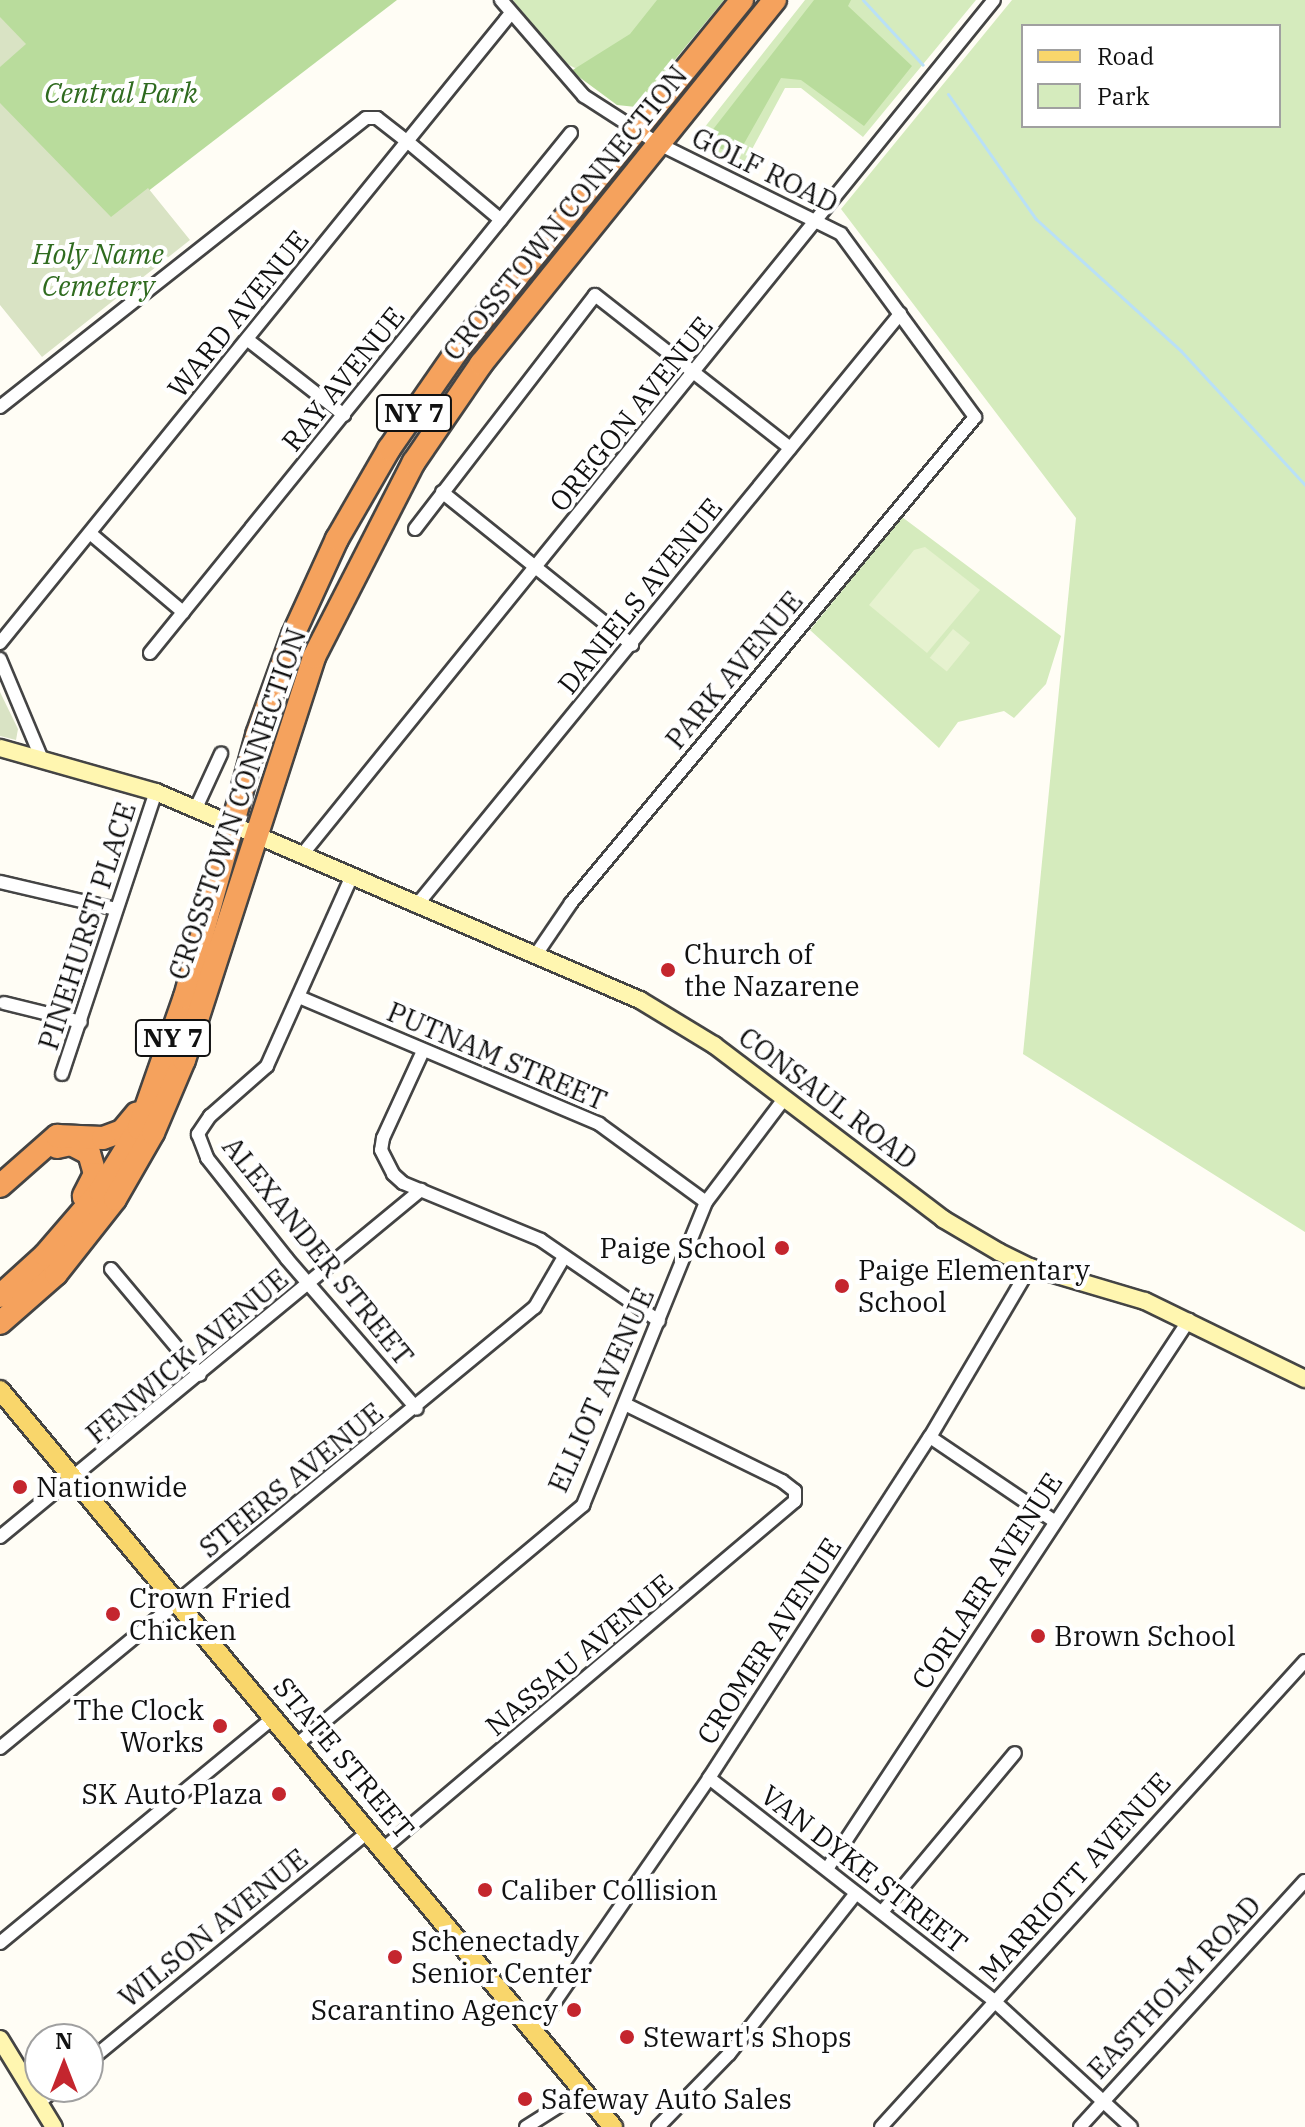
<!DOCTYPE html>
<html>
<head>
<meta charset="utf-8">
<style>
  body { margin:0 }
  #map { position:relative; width:1305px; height:2127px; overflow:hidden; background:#fffdf5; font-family:"IBM Plex Serif",serif }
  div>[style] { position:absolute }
  .green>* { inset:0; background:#d5ebbd }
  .forest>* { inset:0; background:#b9dc9c }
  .cemetery>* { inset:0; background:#d9e3c4 }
  .pitch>* { inset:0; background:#e6f2cf; transform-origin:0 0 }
  .stream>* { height:3px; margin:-1.5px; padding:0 1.5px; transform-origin:1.5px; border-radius:1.5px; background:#b9e0f7 }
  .roads { filter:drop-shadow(2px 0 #444) drop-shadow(-2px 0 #444) drop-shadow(0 2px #444) drop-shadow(0 -2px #444) }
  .street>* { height:12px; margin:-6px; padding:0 6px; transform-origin:6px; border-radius:6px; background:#fff }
  .secondary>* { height:16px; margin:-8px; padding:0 8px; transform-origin:8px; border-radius:8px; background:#fff6b0 }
  .primary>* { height:18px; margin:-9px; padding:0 9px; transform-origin:9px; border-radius:9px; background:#f9d66b }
  .highway>* { height:22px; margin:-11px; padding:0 11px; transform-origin:11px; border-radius:11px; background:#f5a25d }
  .dots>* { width:22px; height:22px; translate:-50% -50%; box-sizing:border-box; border:4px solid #fff; border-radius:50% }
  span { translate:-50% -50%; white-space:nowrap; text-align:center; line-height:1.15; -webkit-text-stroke:8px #fff; paint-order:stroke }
  .shield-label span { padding:2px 6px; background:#fff; border:2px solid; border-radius:6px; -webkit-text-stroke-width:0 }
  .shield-label { font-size:26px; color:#111; font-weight:700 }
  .park-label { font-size:28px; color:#2f6b1f; font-style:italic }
  .street-label { font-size:28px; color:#111 }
  .poi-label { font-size:28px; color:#111 }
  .left { translate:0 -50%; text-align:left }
  .right { translate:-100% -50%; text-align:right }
  .legend { position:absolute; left:1021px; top:24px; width:260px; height:104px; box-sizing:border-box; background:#fff; border:2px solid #a0a0a0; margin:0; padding:10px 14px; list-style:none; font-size:24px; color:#111 }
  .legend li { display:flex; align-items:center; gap:16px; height:40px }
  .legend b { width:40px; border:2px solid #a0a0a0 }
  .north { position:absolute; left:24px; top:2023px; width:80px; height:80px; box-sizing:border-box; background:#fff; border:2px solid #a0a0a0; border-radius:50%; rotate:0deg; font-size:22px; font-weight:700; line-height:32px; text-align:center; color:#111 }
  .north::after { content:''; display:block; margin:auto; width:28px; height:36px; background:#c4262e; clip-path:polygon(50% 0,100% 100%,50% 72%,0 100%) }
</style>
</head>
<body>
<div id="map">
  <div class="green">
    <i style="clip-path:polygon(513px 0,708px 0,629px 95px,549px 55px)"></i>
    <i style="clip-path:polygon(805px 0,976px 0,863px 137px,801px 88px,785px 88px,743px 166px,693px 142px)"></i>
    <i style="clip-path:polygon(evenodd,1012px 0,1305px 0,1305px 1232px,1023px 1054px,1076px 518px,841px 209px,1012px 0,1023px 26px,1279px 26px,1279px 126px,1023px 126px,1023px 26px)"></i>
    <i style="clip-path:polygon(902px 517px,1061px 636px,1046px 684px,1014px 718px,1004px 711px,958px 722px,939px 748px,810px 630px)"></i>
  </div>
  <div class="forest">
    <i style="clip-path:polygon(0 0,397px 0,0 305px)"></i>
    <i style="clip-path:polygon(657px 0,724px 0,636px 107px,617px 105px,571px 71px,630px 34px)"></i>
    <i style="clip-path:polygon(814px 0,851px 0,848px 6px,912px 66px,864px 126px,801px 80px,781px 78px,737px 156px,704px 141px)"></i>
  </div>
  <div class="cemetery">
    <i style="clip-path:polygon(0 17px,26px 44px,0 67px)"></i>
    <i style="clip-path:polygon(0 103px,111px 217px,148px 188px,190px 240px,42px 357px,0 305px)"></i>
    <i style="clip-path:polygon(0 692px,18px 729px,16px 740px,0 736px)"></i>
  </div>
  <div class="pitch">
    <i style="clip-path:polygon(925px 547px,980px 590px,927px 653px,869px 605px,914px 550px)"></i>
    <i style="left:953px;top:629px;width:22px;height:37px;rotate:39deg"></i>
  </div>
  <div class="stream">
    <i style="left:863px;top:0;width:88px;rotate:47.3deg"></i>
    <i style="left:948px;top:94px;width:153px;rotate:54.9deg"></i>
    <i style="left:1036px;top:219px;width:196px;rotate:42.3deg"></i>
    <i style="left:1181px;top:351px;width:183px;rotate:47.2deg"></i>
  </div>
  <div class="roads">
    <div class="street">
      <i style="left:501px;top:0;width:127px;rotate:49.2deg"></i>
      <i style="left:584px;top:96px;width:87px;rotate:32.8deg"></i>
      <i style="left:657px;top:143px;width:205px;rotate:26.3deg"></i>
      <i style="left:841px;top:234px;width:227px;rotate:53.8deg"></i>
      <i style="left:975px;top:417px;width:632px;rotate:129.74deg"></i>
      <i style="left:571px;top:903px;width:64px;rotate:124.2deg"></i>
      <i style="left:248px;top:340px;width:122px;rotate:38deg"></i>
      <i style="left:0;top:407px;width:466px;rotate:-38.3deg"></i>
      <i style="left:366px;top:118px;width:11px"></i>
      <i style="left:377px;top:118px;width:39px;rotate:38deg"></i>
      <i style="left:408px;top:142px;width:121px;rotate:40deg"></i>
      <i style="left:442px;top:492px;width:244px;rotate:38.8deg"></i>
      <i style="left:415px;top:529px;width:295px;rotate:-52.4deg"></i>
      <i style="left:595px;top:295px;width:248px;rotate:38.1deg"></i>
      <i style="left:91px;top:534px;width:121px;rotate:40.3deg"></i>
      <i style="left:0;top:643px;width:811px;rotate:-50.95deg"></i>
      <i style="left:150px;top:653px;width:669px;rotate:-51.01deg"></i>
      <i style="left:0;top:659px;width:106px;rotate:67.3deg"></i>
      <i style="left:196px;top:808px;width:60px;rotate:-65.2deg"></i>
      <i style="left:301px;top:856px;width:1101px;rotate:-51.01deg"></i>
      <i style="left:351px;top:878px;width:206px;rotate:114.1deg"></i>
      <i style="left:267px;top:1066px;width:76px;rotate:138.7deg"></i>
      <i style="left:210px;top:1116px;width:22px;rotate:124deg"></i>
      <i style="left:198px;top:1134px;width:26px;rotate:69deg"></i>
      <i style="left:207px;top:1158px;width:129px;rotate:51.6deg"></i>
      <i style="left:287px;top:1259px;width:198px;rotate:49.1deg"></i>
      <i style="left:0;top:882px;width:119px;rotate:13.1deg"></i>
      <i style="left:416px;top:906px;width:765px;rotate:-50.73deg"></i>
      <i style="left:299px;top:997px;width:326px;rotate:22.9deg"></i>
      <i style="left:599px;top:1124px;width:132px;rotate:36.1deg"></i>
      <i style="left:4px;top:1003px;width:79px;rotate:13.9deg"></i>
      <i style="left:423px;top:1051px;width:96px;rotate:114.7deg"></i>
      <i style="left:383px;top:1138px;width:12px;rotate:99deg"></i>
      <i style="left:381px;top:1150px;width:27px;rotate:63deg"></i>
      <i style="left:393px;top:1174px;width:13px;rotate:42deg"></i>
      <i style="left:403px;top:1183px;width:149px;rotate:22.4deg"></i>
      <i style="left:541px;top:1240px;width:143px;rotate:34.5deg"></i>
      <i style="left:62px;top:1074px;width:297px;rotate:-71.6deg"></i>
      <i style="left:111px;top:1269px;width:138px;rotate:50deg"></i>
      <i style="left:930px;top:1437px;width:150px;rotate:34.1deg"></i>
      <i style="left:0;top:1537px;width:546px;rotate:-39.5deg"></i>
      <i style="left:295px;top:1746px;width:376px;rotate:-39.9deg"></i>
      <i style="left:583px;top:1505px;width:327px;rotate:-67.9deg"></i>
      <i style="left:706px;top:1202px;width:129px;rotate:-52.9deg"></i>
      <i style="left:0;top:1748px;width:693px;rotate:-39.5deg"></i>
      <i style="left:535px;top:1307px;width:58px;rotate:-59.9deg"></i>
      <i style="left:709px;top:1778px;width:362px;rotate:38deg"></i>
      <i style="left:994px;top:2001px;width:186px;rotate:42.6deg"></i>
      <i style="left:383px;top:1849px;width:539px;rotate:-40.19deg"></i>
      <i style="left:795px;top:1501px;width:10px;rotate:-90deg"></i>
      <i style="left:795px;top:1491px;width:16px;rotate:-142deg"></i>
      <i style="left:782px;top:1481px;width:173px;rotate:-153.9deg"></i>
      <i style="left:827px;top:1869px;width:658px;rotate:-56.6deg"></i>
      <i style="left:882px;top:1912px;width:207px;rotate:-50.1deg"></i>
      <i style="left:0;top:1943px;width:354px;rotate:-39.5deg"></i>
      <i style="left:534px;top:2032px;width:308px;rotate:-55.4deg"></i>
      <i style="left:709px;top:1778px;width:406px;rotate:-57.1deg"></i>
      <i style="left:930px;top:1437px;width:197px;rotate:-59.5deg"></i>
      <i style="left:88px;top:2062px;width:364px;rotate:-39.4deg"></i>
      <i style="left:42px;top:2100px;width:21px;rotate:-39deg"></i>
      <i style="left:526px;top:2127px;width:67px;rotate:-32.3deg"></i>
      <i style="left:658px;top:2127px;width:102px;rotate:-45.8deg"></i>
      <i style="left:729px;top:2054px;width:205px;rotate:-51.7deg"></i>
      <i style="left:881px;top:2127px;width:630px;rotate:-47.7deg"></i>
      <i style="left:1080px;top:2127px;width:333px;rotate:-47.6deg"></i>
    </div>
    <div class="secondary">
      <i style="left:0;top:748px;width:162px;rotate:15.8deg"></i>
      <i style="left:156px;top:792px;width:527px;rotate:23.26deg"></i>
      <i style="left:640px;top:1000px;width:87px;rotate:31.3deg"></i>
      <i style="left:714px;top:1045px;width:288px;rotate:37.2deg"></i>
      <i style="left:943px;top:1219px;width:65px;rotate:30.5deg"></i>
      <i style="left:999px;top:1252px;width:34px;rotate:26deg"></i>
      <i style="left:1030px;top:1267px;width:120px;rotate:16.5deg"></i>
      <i style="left:1145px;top:1301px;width:178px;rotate:26deg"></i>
      <i style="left:0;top:2039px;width:103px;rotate:58.5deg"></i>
    </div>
    <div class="primary">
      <i style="left:0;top:1390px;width:959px;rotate:50.25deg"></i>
    </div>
    <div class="highway">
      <i style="left:57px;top:1147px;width:14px;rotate:-12deg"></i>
      <i style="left:71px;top:1144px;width:20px;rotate:27deg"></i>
      <i style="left:89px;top:1153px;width:22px;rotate:74deg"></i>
      <i style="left:95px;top:1174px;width:25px;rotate:117deg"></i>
      <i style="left:0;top:1186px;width:76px;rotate:-41.3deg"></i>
      <i style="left:57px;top:1136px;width:46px;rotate:2.5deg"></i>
      <i style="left:103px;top:1138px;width:20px;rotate:-20deg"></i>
      <i style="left:122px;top:1131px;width:23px;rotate:-50deg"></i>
      <i style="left:0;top:1296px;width:61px;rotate:-42.3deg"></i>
      <i style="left:45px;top:1255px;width:84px;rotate:-49.3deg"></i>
      <i style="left:100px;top:1191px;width:74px;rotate:-58.2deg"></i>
      <i style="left:139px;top:1128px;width:139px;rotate:-70.7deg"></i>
      <i style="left:185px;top:997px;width:272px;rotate:-74.6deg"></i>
      <i style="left:257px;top:735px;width:106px;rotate:-70.2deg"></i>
      <i style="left:293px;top:635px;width:106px;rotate:-65.4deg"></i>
      <i style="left:337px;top:539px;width:104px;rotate:-60deg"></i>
      <i style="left:389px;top:449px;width:124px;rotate:-55.2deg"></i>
      <i style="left:460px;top:347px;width:447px;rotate:-50.9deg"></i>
      <i style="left:0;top:1323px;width:74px;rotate:-41.2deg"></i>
      <i style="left:56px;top:1274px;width:95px;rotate:-51.8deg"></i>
      <i style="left:115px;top:1199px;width:76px;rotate:-60.1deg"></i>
      <i style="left:153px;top:1133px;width:79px;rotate:-67deg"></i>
      <i style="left:184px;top:1060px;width:423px;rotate:-72.1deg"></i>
      <i style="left:314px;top:657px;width:219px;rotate:-62.9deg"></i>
      <i style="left:414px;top:462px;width:119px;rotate:-55.6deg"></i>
      <i style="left:481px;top:364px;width:468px;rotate:-51.1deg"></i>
    </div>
  </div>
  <div class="dots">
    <i style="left:668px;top:970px;background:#c4262e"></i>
    <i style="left:782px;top:1248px;background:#c4262e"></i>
    <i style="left:842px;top:1286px;background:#c4262e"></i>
    <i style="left:20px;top:1487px;background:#c4262e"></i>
    <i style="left:113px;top:1614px;background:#c4262e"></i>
    <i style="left:1038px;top:1636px;background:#c4262e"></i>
    <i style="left:220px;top:1726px;background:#c4262e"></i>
    <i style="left:279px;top:1794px;background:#c4262e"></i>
    <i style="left:485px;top:1890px;background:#c4262e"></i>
    <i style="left:395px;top:1957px;background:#c4262e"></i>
    <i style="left:574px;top:2010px;background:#c4262e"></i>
    <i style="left:627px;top:2037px;background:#c4262e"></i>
    <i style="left:525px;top:2099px;background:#c4262e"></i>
  </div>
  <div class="shield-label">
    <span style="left:414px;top:413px">NY 7</span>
    <span style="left:173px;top:1038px">NY 7</span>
  </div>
  <div class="park-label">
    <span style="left:121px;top:93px">Central Park</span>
    <span style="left:98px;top:270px">Holy Name<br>Cemetery</span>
  </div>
  <div class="street-label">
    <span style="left:765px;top:170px;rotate:26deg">GOLF ROAD</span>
    <span style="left:565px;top:213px;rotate:-51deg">CROSSTOWN CONNECTION</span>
    <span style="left:238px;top:314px;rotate:-51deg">WARD AVENUE</span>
    <span style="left:343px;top:379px;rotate:-51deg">RAY AVENUE</span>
    <span style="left:631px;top:414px;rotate:-51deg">OREGON AVENUE</span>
    <span style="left:640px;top:596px;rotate:-51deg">DANIELS AVENUE</span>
    <span style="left:734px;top:670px;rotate:-50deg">PARK AVENUE</span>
    <span style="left:237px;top:804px;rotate:-71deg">CROSSTOWN CONNECTION</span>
    <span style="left:87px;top:926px;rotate:-72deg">PINEHURST PLACE</span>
    <span style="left:497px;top:1056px;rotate:23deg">PUTNAM STREET</span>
    <span style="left:828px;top:1098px;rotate:37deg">CONSAUL ROAD</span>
    <span style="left:318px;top:1251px;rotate:51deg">ALEXANDER STREET</span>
    <span style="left:187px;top:1356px;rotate:-40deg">FENWICK AVENUE</span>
    <span style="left:601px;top:1390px;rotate:-66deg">ELLIOT AVENUE</span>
    <span style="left:291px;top:1480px;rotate:-39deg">STEERS AVENUE</span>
    <span style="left:987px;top:1581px;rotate:-57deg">CORLAER AVENUE</span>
    <span style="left:769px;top:1641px;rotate:-57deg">CROMER AVENUE</span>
    <span style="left:579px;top:1655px;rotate:-40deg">NASSAU AVENUE</span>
    <span style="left:344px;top:1758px;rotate:50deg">STATE STREET</span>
    <span style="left:864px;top:1869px;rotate:38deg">VAN DYKE STREET</span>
    <span style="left:1075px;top:1877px;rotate:-48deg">MARRIOTT AVENUE</span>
    <span style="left:213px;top:1928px;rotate:-39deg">WILSON AVENUE</span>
    <span style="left:1174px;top:1987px;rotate:-47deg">EASTHOLM ROAD</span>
  </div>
  <div class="poi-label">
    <span class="left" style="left:684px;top:970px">Church of<br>the Nazarene</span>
    <span class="right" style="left:766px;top:1248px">Paige School</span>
    <span class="left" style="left:858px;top:1286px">Paige Elementary<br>School</span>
    <span class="left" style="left:36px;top:1487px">Nationwide</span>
    <span class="left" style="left:129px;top:1614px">Crown Fried<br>Chicken</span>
    <span class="left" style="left:1054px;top:1636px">Brown School</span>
    <span class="right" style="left:204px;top:1726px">The Clock<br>Works</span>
    <span class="right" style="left:263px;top:1794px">SK Auto Plaza</span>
    <span class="left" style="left:501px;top:1890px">Caliber Collision</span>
    <span class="left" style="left:411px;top:1957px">Schenectady<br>Senior Center</span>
    <span class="right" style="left:558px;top:2010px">Scarantino Agency</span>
    <span class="left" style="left:643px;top:2037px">Stewart's Shops</span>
    <span class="left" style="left:541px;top:2099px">Safeway Auto Sales</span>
  </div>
  <ul class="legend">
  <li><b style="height:10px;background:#f9d66b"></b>Road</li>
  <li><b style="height:22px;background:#d5ebbd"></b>Park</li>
  </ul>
  <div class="north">N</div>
</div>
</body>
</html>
